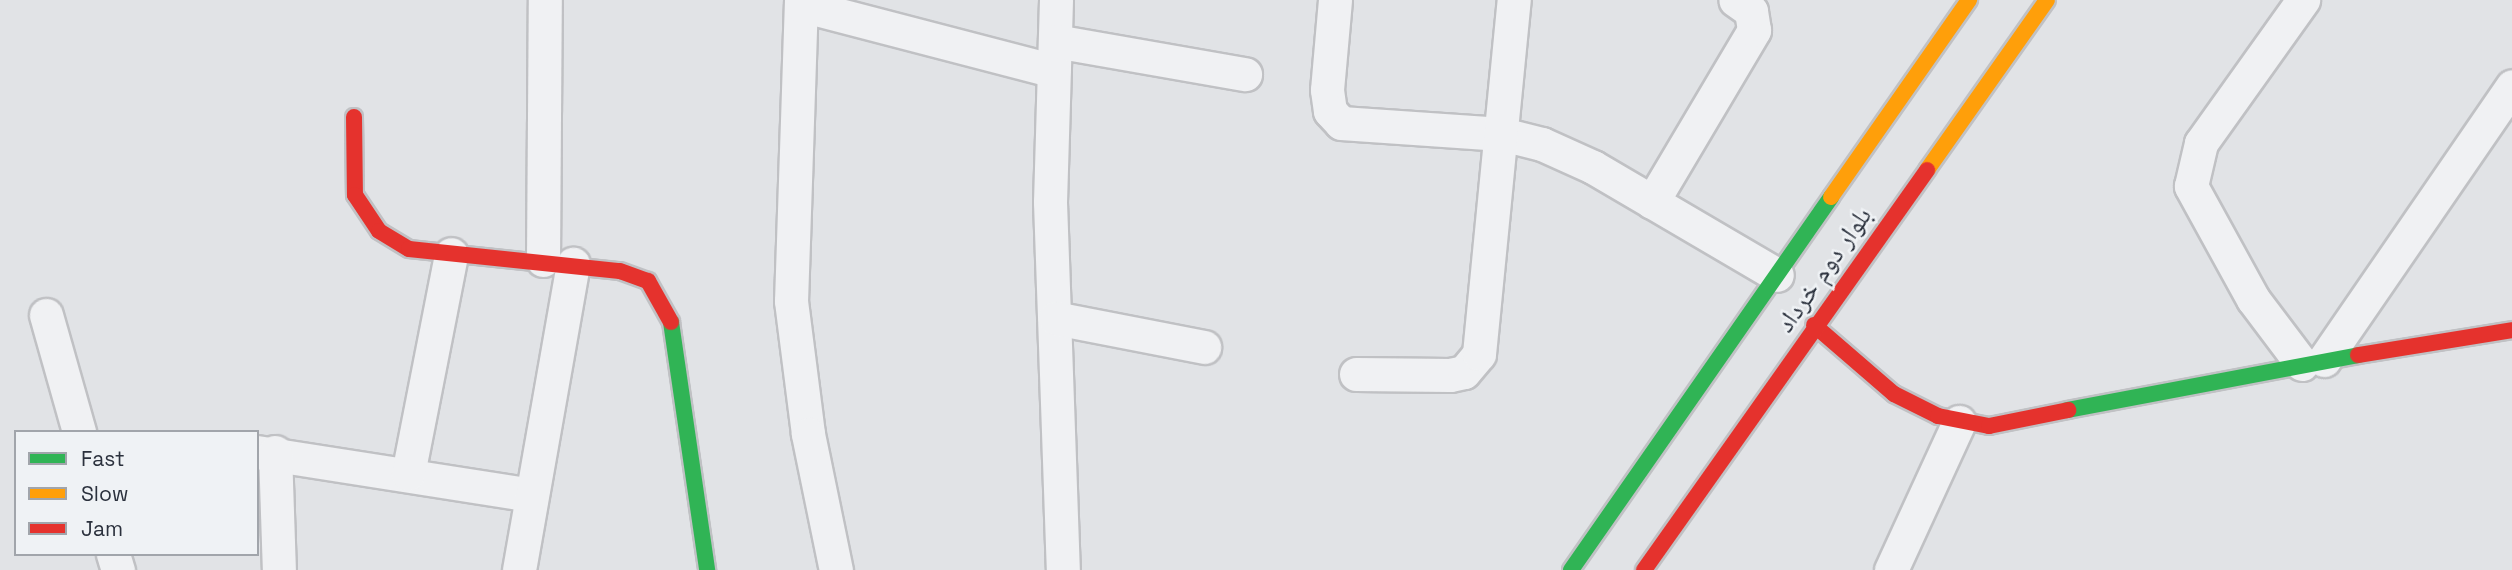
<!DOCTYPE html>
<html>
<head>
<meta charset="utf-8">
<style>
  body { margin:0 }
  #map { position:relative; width:2512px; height:570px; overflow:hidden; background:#e1e3e6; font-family:"Space Grotesk","Noto Naskh Arabic",sans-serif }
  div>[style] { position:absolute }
  .roads { filter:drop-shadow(2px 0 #c0c1c4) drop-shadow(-2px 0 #c0c1c4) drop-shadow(0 2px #c0c1c4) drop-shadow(0 -2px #c0c1c4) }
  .street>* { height:33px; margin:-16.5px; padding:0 16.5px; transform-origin:16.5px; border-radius:16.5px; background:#f0f1f3 }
  .fast>* { height:16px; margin:-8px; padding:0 8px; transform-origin:8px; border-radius:8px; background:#30b455 }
  .slow>* { height:16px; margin:-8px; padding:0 8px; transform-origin:8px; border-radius:8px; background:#ff9f0a }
  .jam>* { height:16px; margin:-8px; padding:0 8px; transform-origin:8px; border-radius:8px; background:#e5322d }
  span { translate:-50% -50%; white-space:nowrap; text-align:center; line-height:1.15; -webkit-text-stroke:5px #eff2f5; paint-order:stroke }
  .street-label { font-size:26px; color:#2b313d }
  .legend { position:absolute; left:14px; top:430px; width:245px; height:126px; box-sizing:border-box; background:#eff2f5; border:2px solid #a1a5ab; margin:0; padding:9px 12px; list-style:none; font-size:21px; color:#2b313d }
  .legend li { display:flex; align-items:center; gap:14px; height:35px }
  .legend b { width:35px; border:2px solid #a1a5ab }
</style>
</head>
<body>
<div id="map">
  <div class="roads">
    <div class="street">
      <i style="left:801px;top:0;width:301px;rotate:91.9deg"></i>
      <i style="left:791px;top:301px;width:134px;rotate:82.7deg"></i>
      <i style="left:808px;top:434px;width:139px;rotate:78.4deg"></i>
      <i style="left:1056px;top:0;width:202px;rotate:91.7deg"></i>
      <i style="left:1050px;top:202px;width:368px;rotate:88deg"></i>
      <i style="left:1335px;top:0;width:90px;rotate:95.1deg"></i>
      <i style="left:1327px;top:90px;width:21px;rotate:82deg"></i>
      <i style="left:1330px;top:111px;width:16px;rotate:47deg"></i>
      <i style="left:1341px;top:123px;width:161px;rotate:3.9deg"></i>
      <i style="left:1502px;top:134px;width:41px;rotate:14deg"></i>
      <i style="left:1542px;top:144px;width:56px;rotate:24.3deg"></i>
      <i style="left:1593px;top:167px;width:213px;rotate:30.4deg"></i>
      <i style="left:801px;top:5px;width:261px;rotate:14.6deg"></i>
      <i style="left:1055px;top:41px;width:193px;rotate:9.9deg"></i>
      <i style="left:1652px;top:202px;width:200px;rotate:-59.3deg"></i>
      <i style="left:1754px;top:30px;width:19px;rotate:-99deg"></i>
      <i style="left:1751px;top:11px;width:19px;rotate:-145deg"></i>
      <i style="left:543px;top:260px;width:260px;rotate:-89.6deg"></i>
      <i style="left:46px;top:315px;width:122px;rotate:74.2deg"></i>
      <i style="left:1055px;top:318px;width:152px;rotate:11deg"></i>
      <i style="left:2324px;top:360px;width:332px;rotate:-55.5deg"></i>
      <i style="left:2302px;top:364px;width:81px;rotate:-127deg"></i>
      <i style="left:2253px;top:299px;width:129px;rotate:-118.8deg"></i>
      <i style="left:2191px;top:186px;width:44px;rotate:-76.9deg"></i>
      <i style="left:2201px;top:143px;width:176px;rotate:-54.5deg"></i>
      <i style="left:1356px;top:374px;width:94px;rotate:0.6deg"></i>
      <i style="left:1450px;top:375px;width:14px;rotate:-12deg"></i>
      <i style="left:1464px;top:372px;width:23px;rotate:-50deg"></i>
      <i style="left:1479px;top:354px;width:356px;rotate:-84.4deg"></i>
      <i style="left:257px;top:452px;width:277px;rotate:8.9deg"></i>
      <i style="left:275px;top:452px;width:118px;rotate:88.1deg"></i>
      <i style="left:408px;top:474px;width:224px;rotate:-78.9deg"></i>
      <i style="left:113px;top:554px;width:17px;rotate:73deg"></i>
      <i style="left:519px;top:570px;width:311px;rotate:-80deg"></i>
      <i style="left:1891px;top:570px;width:163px;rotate:-65.3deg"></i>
    </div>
    <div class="fast">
      <i style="left:671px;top:322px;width:251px;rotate:81.7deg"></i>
      <i style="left:2068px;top:410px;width:295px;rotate:-10.7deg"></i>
      <i style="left:1571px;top:570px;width:455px;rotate:-55.1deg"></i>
    </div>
    <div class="slow">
      <i style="left:1927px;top:170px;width:208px;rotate:-54.8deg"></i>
      <i style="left:1831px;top:197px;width:241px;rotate:-55deg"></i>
    </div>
    <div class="jam">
      <i style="left:354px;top:117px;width:78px;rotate:89.3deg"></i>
      <i style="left:355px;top:195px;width:43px;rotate:56.3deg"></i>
      <i style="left:379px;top:231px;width:35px;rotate:31deg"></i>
      <i style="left:409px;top:249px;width:212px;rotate:6deg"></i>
      <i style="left:620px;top:271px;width:30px;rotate:20deg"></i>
      <i style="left:648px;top:281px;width:47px;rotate:60.7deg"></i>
      <i style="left:1814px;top:325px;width:106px;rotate:40.8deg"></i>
      <i style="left:1894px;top:394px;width:49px;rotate:26.6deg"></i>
      <i style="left:1938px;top:416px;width:52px;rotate:11.1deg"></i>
      <i style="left:1989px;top:426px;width:81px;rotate:-11.4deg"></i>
      <i style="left:2358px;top:355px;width:156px;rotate:-9.2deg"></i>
      <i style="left:1644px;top:570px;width:490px;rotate:-54.7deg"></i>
    </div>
  </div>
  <div class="street-label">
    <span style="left:1824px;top:270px;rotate:-55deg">بلوار دوم خرداد</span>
  </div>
  <ul class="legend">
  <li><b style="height:9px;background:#30b455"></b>Fast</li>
  <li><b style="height:9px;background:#ff9f0a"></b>Slow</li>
  <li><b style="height:9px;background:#e5322d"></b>Jam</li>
  </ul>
</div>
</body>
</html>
